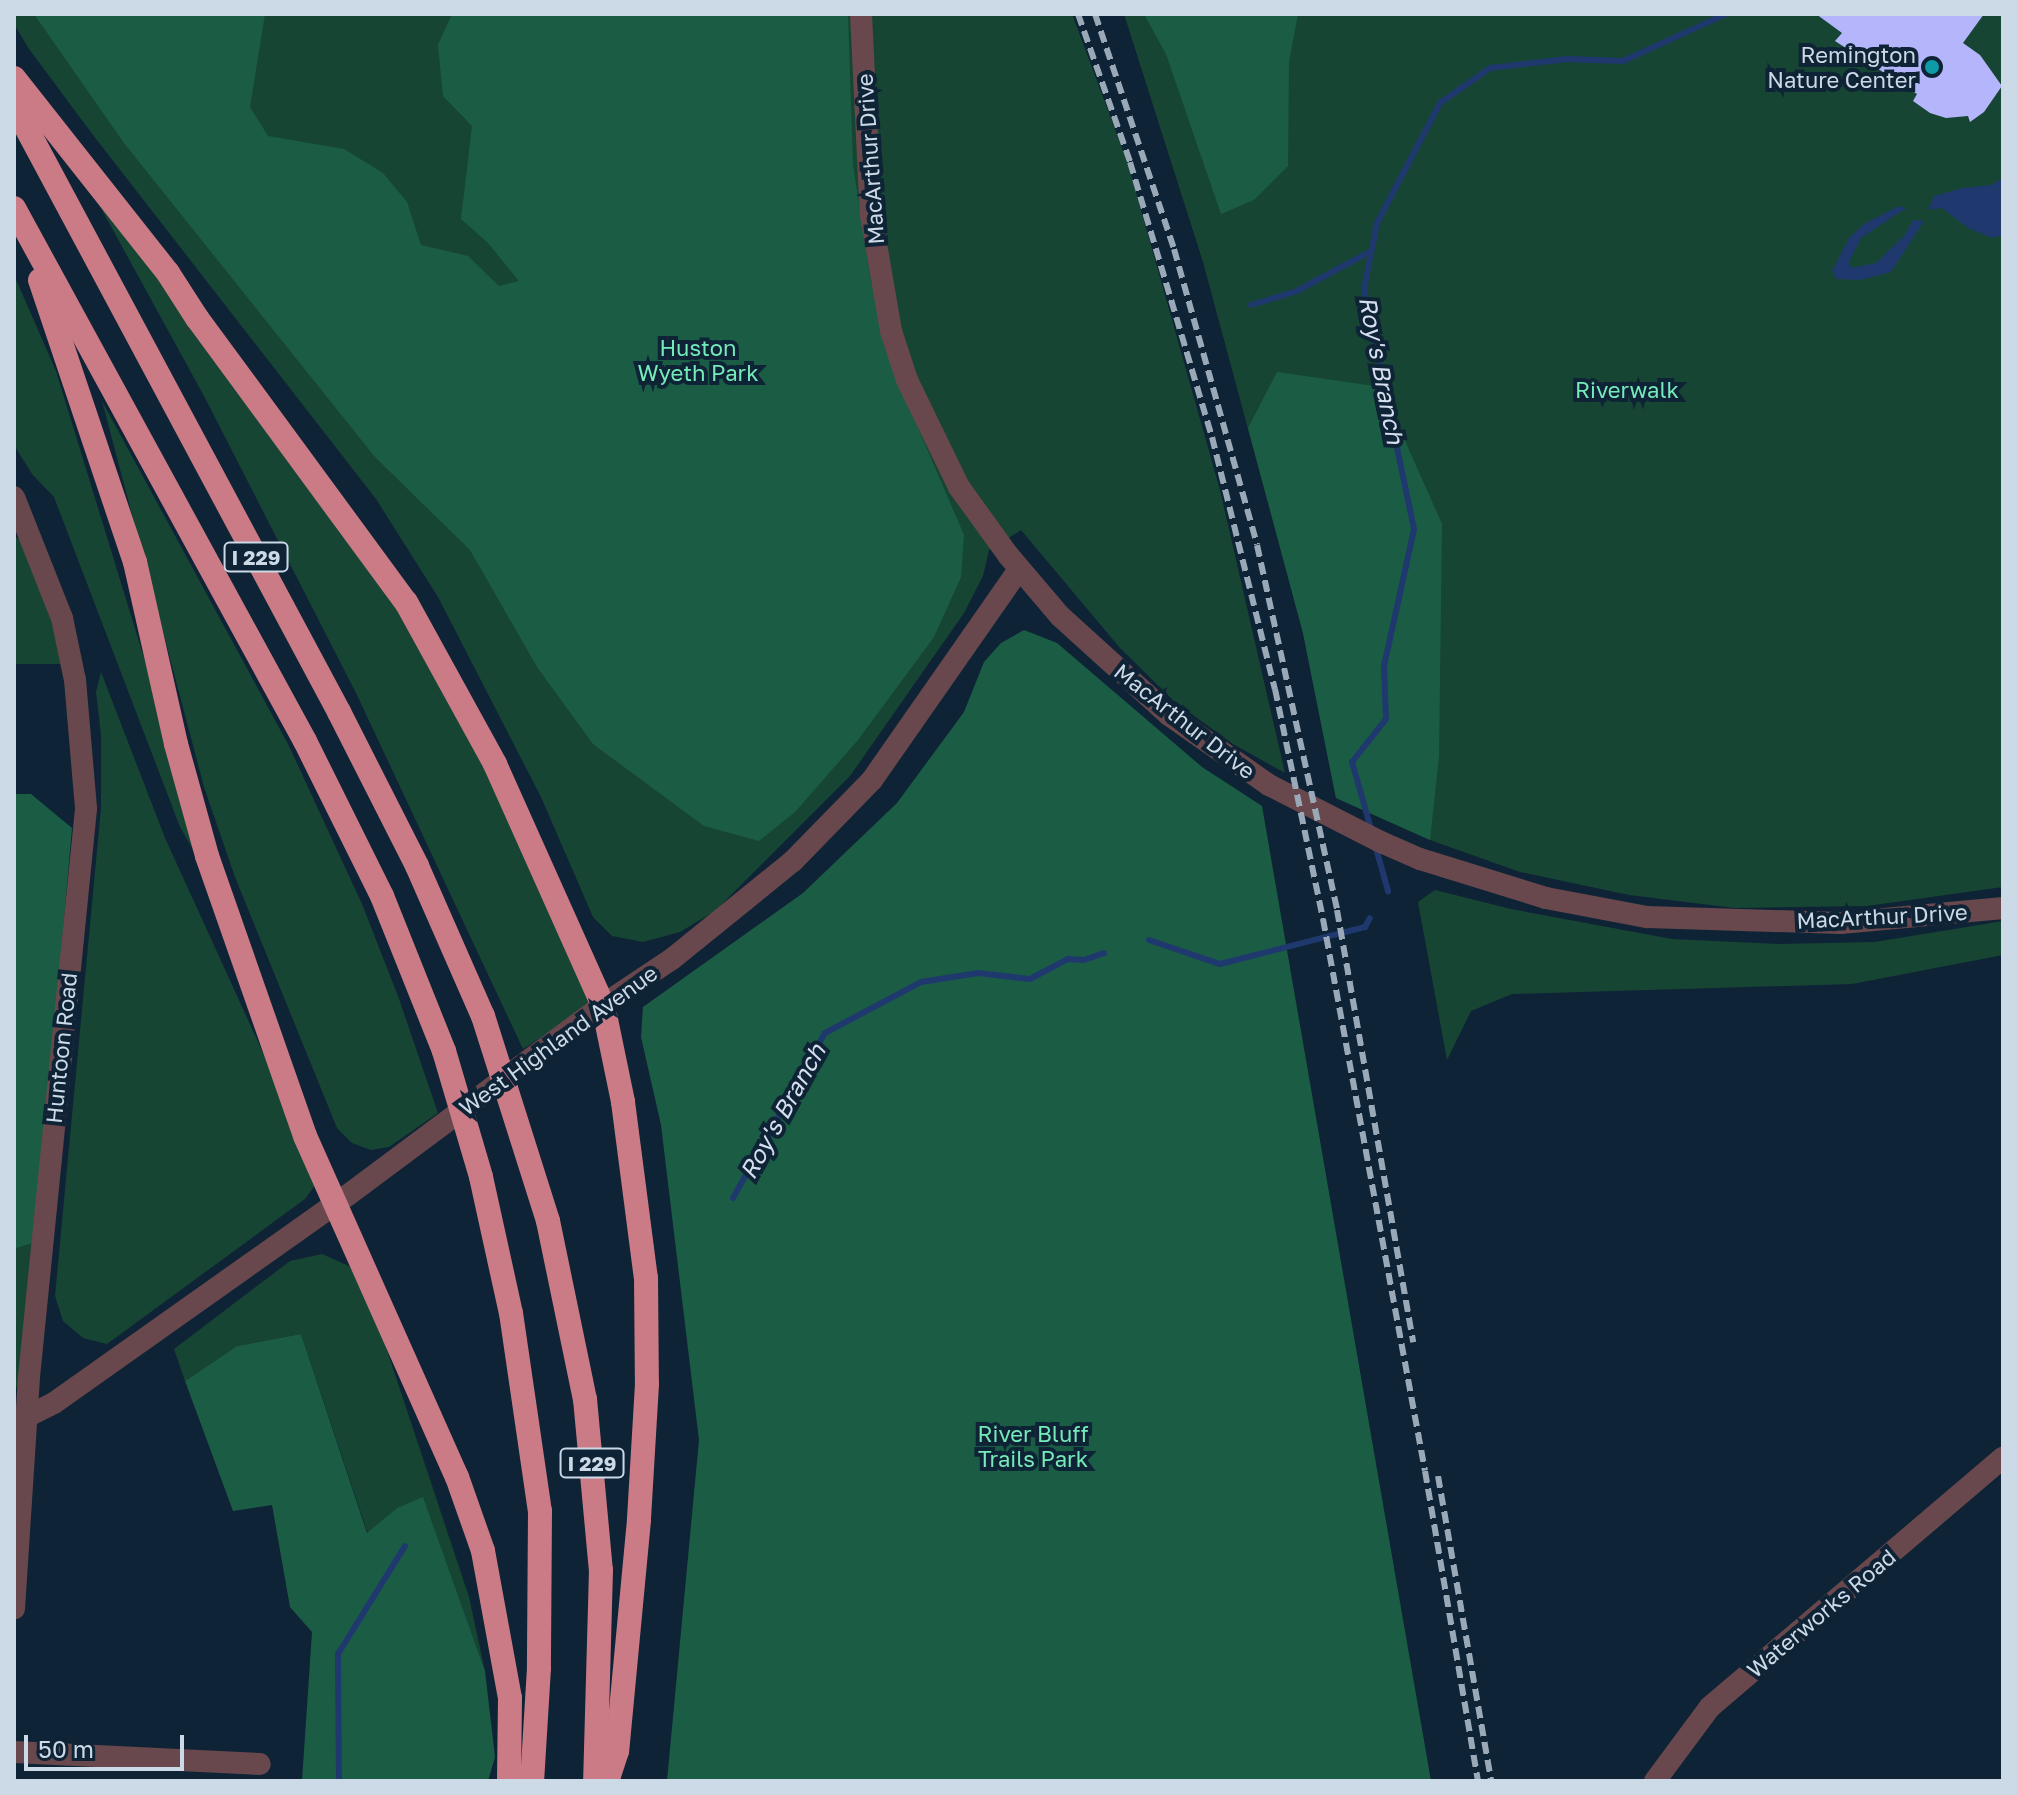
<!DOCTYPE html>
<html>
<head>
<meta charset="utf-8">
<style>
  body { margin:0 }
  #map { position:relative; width:2017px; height:1795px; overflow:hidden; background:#0f2336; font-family:"Golos Text",sans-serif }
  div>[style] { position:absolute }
  .green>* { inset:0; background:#174533 }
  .forest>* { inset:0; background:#1b5d44 }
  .water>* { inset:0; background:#1f396f }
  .stream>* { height:6px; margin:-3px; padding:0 3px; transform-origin:3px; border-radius:3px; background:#1f396f }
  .building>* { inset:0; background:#b5b5fb }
  .minor>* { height:22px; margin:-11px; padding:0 11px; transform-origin:11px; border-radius:11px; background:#68484c }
  .highway>* { height:24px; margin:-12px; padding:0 12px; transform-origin:12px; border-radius:12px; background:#ca7b85 }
  .rail>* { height:6px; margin-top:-3px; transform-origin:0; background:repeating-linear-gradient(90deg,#9aa9b7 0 12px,transparent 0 18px) }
  .dots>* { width:22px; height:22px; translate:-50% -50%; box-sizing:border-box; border:4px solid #0f2336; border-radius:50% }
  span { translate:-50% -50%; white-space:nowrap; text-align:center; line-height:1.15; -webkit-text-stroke:8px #0f2336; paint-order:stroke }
  .shield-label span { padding:2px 6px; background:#0f2336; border:2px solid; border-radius:6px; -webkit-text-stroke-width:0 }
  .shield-label { font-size:20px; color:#ccd9e6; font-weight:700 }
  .poi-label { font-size:22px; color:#ccd9e6 }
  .right { translate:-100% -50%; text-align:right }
  .street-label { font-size:22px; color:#ccd9e6 }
  .park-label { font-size:22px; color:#76ebba }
  .water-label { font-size:24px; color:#d6dff0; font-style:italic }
  .frame { position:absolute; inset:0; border:16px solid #ccd9e6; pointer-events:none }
  .scale { position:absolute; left:24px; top:1735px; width:160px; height:36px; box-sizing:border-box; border:4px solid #ccd9e6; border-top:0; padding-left:10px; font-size:24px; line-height:28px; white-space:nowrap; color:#ccd9e6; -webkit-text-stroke:6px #0f2336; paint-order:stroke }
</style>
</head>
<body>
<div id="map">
  <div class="green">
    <i style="clip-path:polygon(14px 14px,1072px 14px,1128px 164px,1220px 490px,1285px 773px,1233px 744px,1175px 702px,1120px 648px,1021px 530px,989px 550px,983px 576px,964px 613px,850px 776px,715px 911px,680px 932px,643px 942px,612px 936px,593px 917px,541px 797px,438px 597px,376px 499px,93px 135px,29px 49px,14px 24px)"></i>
    <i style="clip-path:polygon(1124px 14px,2003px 14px,2003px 887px,1867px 906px,1735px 908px,1629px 895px,1520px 872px,1430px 840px,1336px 798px,1303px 633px,1203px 262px)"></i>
    <i style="clip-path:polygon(85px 179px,403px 590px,592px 994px,587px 1007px,523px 1049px,357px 695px,204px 396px)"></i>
    <i style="clip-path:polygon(14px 275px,56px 371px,214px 886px,180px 827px,54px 497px,32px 474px,14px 445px)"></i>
    <i style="clip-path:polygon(102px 401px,289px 746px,362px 904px,398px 996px,438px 1113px,389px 1147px,371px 1150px,352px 1143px,337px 1128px,235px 877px,204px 787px)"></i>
    <i style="clip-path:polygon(14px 536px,31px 546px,63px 664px,14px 664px)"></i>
    <i style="clip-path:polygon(101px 672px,165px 838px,280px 1090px,316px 1184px,305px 1199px,107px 1344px,83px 1338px,63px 1321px,55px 1296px,101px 808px,101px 735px,96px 692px)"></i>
    <i style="clip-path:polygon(1435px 890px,1511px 909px,1672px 939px,1778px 944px,1875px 942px,2003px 921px,2003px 955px,1852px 984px,1512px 994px,1471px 1011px,1447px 1060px,1418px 902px)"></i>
    <i style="clip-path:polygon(36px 1242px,23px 1379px,14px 1391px,14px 1249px)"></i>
    <i style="clip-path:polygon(322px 1254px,349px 1266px,368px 1293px,469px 1597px,485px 1671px,423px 1498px,397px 1508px,368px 1534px,301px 1334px,237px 1346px,185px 1381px,174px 1349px,290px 1261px)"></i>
  </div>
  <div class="forest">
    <i style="clip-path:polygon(34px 14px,265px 14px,250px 107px,268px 136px,344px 149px,383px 173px,407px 202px,421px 245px,468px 256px,499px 286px,519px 281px,488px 243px,461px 219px,472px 126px,443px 96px,438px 45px,452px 14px,848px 14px,853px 165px,871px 282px,903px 393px,964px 535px,961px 577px,934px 637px,858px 740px,795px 812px,759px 841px,704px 826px,593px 744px,537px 667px,470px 550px,375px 457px,124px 143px)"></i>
    <i style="clip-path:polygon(1144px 14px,1298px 14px,1289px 62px,1288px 166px,1254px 200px,1221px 214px,1166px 54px)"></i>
    <i style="clip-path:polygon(1277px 372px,1381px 387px,1442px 524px,1439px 756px,1430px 840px,1336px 798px,1303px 633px,1248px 428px)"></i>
    <i style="clip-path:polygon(1024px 630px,1057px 643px,1202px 767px,1262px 806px,1431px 1781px,667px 1781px,699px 1440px,661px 1125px,641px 1037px,643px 1007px,803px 893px,897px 803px,964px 712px,984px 662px,1001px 643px)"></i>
    <i style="clip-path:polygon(14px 794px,31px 794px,72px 828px,36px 1242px,14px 1249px)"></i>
    <i style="clip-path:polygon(301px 1334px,367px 1533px,397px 1508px,423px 1497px,485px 1671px,495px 1757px,488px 1781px,302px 1781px,312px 1632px,290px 1607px,272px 1505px,233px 1511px,185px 1381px,237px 1346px)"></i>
  </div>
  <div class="water">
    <i style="clip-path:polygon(2003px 178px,2003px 235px,1992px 238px,1968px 228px,1942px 208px,1928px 210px,1934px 196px,1963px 188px,1991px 185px)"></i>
    <i style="clip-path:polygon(1899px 206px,1906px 208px,1861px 238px,1849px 262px,1852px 268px,1876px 263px,1905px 235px,1913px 220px,1924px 221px,1891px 272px,1860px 280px,1836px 279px,1832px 271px,1849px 238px,1864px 224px)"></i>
  </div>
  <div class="stream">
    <i style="left:1251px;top:305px;width:48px;rotate:-16.9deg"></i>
    <i style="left:1297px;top:291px;width:84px;rotate:-28.4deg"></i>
    <i style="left:1371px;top:829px;width:70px;rotate:-105.8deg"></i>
    <i style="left:1352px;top:762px;width:55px;rotate:-51.7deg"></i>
    <i style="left:1386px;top:719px;width:53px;rotate:-92.2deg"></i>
    <i style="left:1384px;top:666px;width:140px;rotate:-77.6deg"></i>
    <i style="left:1414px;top:529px;width:245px;rotate:-101.8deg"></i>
    <i style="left:1364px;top:289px;width:67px;rotate:-78.9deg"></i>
    <i style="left:1377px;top:223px;width:136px;rotate:-62.3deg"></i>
    <i style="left:1440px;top:103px;width:61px;rotate:-35deg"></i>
    <i style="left:1490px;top:68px;width:78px;rotate:-6.7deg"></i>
    <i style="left:1567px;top:59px;width:56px;rotate:2deg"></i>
    <i style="left:1623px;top:61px;width:113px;rotate:-24.5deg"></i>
    <i style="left:1376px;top:848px;width:45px;rotate:74.4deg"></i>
    <i style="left:1149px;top:940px;width:75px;rotate:18.7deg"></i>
    <i style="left:1220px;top:964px;width:150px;rotate:-14.3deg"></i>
    <i style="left:1365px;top:927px;width:10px;rotate:-61deg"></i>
    <i style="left:733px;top:1198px;width:189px;rotate:-60.9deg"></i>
    <i style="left:825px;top:1033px;width:109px;rotate:-28deg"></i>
    <i style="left:921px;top:982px;width:58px;rotate:-9deg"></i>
    <i style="left:978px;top:973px;width:52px;rotate:6.6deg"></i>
    <i style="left:1030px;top:979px;width:43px;rotate:-27.8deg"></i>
    <i style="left:1068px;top:959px;width:16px;rotate:4deg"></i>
    <i style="left:1084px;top:960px;width:21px;rotate:-19deg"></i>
    <i style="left:339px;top:1781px;width:127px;rotate:-90.5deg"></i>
    <i style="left:338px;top:1654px;width:127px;rotate:-58.2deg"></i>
  </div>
  <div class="building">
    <i style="clip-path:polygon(1816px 14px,1984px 14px,1963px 43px,1980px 55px,2002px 86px,1984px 112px,1970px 122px,1968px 116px,1946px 118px,1930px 113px,1913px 101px,1917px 94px,1835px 41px,1842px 33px)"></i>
  </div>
  <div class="minor">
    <i style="left:861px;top:14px;width:201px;rotate:87.2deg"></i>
    <i style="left:871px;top:215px;width:118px;rotate:80.2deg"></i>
    <i style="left:891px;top:331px;width:52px;rotate:71.9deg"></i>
    <i style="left:907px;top:380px;width:119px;rotate:64.1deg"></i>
    <i style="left:959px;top:487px;width:84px;rotate:54.2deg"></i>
    <i style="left:1008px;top:555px;width:80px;rotate:49.6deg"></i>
    <i style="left:1060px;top:616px;width:147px;rotate:42.2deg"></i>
    <i style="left:1169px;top:715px;width:122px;rotate:35deg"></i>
    <i style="left:1269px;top:785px;width:126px;rotate:27deg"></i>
    <i style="left:1381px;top:842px;width:43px;rotate:23.6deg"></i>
    <i style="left:1420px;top:859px;width:132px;rotate:17.2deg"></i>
    <i style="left:1546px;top:898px;width:103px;rotate:10.7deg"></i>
    <i style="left:1647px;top:917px;width:194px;rotate:1.8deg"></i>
    <i style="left:1841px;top:923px;width:163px;rotate:-5.3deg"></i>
    <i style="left:14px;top:497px;width:130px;rotate:68.4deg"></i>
    <i style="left:62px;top:618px;width:63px;rotate:78.2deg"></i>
    <i style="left:75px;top:680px;width:129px;rotate:85.1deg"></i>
    <i style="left:86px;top:809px;width:571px;rotate:95.73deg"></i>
    <i style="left:29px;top:1377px;width:232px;rotate:93.7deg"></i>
    <i style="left:14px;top:1423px;width:45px;rotate:-26.6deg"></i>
    <i style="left:54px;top:1403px;width:360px;rotate:-35.3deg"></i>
    <i style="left:348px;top:1195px;width:318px;rotate:-36.7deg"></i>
    <i style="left:603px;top:1005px;width:83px;rotate:-33.7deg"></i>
    <i style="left:672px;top:959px;width:156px;rotate:-39deg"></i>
    <i style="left:793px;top:861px;width:113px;rotate:-45.7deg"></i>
    <i style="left:872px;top:780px;width:257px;rotate:-55.1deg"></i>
    <i style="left:14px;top:1752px;width:246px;rotate:2.8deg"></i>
    <i style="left:1655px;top:1781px;width:92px;rotate:-53.4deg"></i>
    <i style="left:1710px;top:1707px;width:385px;rotate:-40.4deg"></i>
  </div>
  <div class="highway">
    <i style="left:14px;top:78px;width:248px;rotate:51.7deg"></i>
    <i style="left:168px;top:273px;width:54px;rotate:57.2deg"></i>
    <i style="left:197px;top:318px;width:353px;rotate:53.7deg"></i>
    <i style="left:406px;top:602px;width:185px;rotate:61.2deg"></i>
    <i style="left:495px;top:764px;width:264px;rotate:65.9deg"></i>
    <i style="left:603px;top:1005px;width:99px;rotate:78.3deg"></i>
    <i style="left:623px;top:1102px;width:177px;rotate:82.6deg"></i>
    <i style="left:646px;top:1278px;width:106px;rotate:89.5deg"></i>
    <i style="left:647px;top:1384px;width:136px;rotate:93.4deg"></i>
    <i style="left:639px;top:1520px;width:232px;rotate:95.4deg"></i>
    <i style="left:617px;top:1751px;width:32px;rotate:108deg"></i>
    <i style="left:14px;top:105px;width:689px;rotate:61.83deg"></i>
    <i style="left:339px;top:712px;width:173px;rotate:63.1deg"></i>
    <i style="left:417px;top:866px;width:164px;rotate:66.3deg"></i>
    <i style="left:483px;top:1016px;width:215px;rotate:72.4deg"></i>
    <i style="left:548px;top:1221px;width:182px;rotate:78.3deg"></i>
    <i style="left:585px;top:1399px;width:172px;rotate:84.7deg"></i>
    <i style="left:601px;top:1570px;width:211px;rotate:91.6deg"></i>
    <i style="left:14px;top:208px;width:607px;rotate:61.37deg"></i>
    <i style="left:305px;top:741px;width:173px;rotate:63.6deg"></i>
    <i style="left:382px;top:896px;width:167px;rotate:68.2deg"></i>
    <i style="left:444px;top:1051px;width:131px;rotate:73.6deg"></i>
    <i style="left:481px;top:1177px;width:139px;rotate:77.6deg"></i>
    <i style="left:511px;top:1313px;width:200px;rotate:81.7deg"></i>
    <i style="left:540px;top:1511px;width:157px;rotate:90.4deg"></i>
    <i style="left:539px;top:1668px;width:113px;rotate:93.5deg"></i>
    <i style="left:40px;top:280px;width:298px;rotate:71.4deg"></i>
    <i style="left:135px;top:562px;width:187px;rotate:77.3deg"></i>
    <i style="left:176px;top:744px;width:116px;rotate:74.5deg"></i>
    <i style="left:207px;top:856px;width:297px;rotate:70.7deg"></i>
    <i style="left:305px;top:1136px;width:373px;rotate:66deg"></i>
    <i style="left:457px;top:1477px;width:78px;rotate:70.6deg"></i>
    <i style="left:483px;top:1551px;width:149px;rotate:79.6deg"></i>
    <i style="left:510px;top:1698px;width:83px;rotate:90.7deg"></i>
  </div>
  <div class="rail">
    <i style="left:1078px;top:14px;width:157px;rotate:70.6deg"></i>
    <i style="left:1130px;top:162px;width:287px;rotate:73.4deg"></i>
    <i style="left:1212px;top:437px;width:260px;rotate:76deg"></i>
    <i style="left:1275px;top:689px;width:235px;rotate:78.2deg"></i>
    <i style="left:1323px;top:919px;width:561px;rotate:79.53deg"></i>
    <i style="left:1425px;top:1471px;width:314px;rotate:80.3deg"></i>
    <i style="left:1095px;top:14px;width:248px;rotate:71.4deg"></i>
    <i style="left:1174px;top:249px;width:307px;rotate:74.3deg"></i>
    <i style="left:1257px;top:545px;width:374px;rotate:77.6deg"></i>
    <i style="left:1337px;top:910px;width:439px;rotate:80deg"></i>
    <i style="left:1438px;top:1476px;width:310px;rotate:80.1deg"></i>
  </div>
  <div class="dots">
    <i style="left:1932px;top:67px;background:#0f9aa8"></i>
  </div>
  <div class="shield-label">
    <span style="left:256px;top:557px">I 229</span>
    <span style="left:592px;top:1463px">I 229</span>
  </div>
  <div class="poi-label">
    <span class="right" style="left:1916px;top:67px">Remington<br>Nature Center</span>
  </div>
  <div class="street-label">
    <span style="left:870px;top:159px;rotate:-94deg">MacArthur Drive</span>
    <span style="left:1185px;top:721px;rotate:38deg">MacArthur Drive</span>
    <span style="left:1882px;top:916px;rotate:-3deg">MacArthur Drive</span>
    <span style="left:558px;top:1040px;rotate:-36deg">West Highland Avenue</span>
    <span style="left:61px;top:1048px;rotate:-84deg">Huntoon Road</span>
    <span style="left:1821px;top:1613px;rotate:-40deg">Waterworks Road</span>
  </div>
  <div class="park-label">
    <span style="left:698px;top:360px">Huston<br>Wyeth Park</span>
    <span style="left:1627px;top:390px">Riverwalk</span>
    <span style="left:1033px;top:1446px">River Bluff<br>Trails Park</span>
  </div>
  <div class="water-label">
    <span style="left:1382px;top:370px;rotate:79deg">Roy's Branch</span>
    <span style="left:782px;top:1111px;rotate:-61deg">Roy's Branch</span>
  </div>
  <div class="frame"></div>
  <div class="scale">50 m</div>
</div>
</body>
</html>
